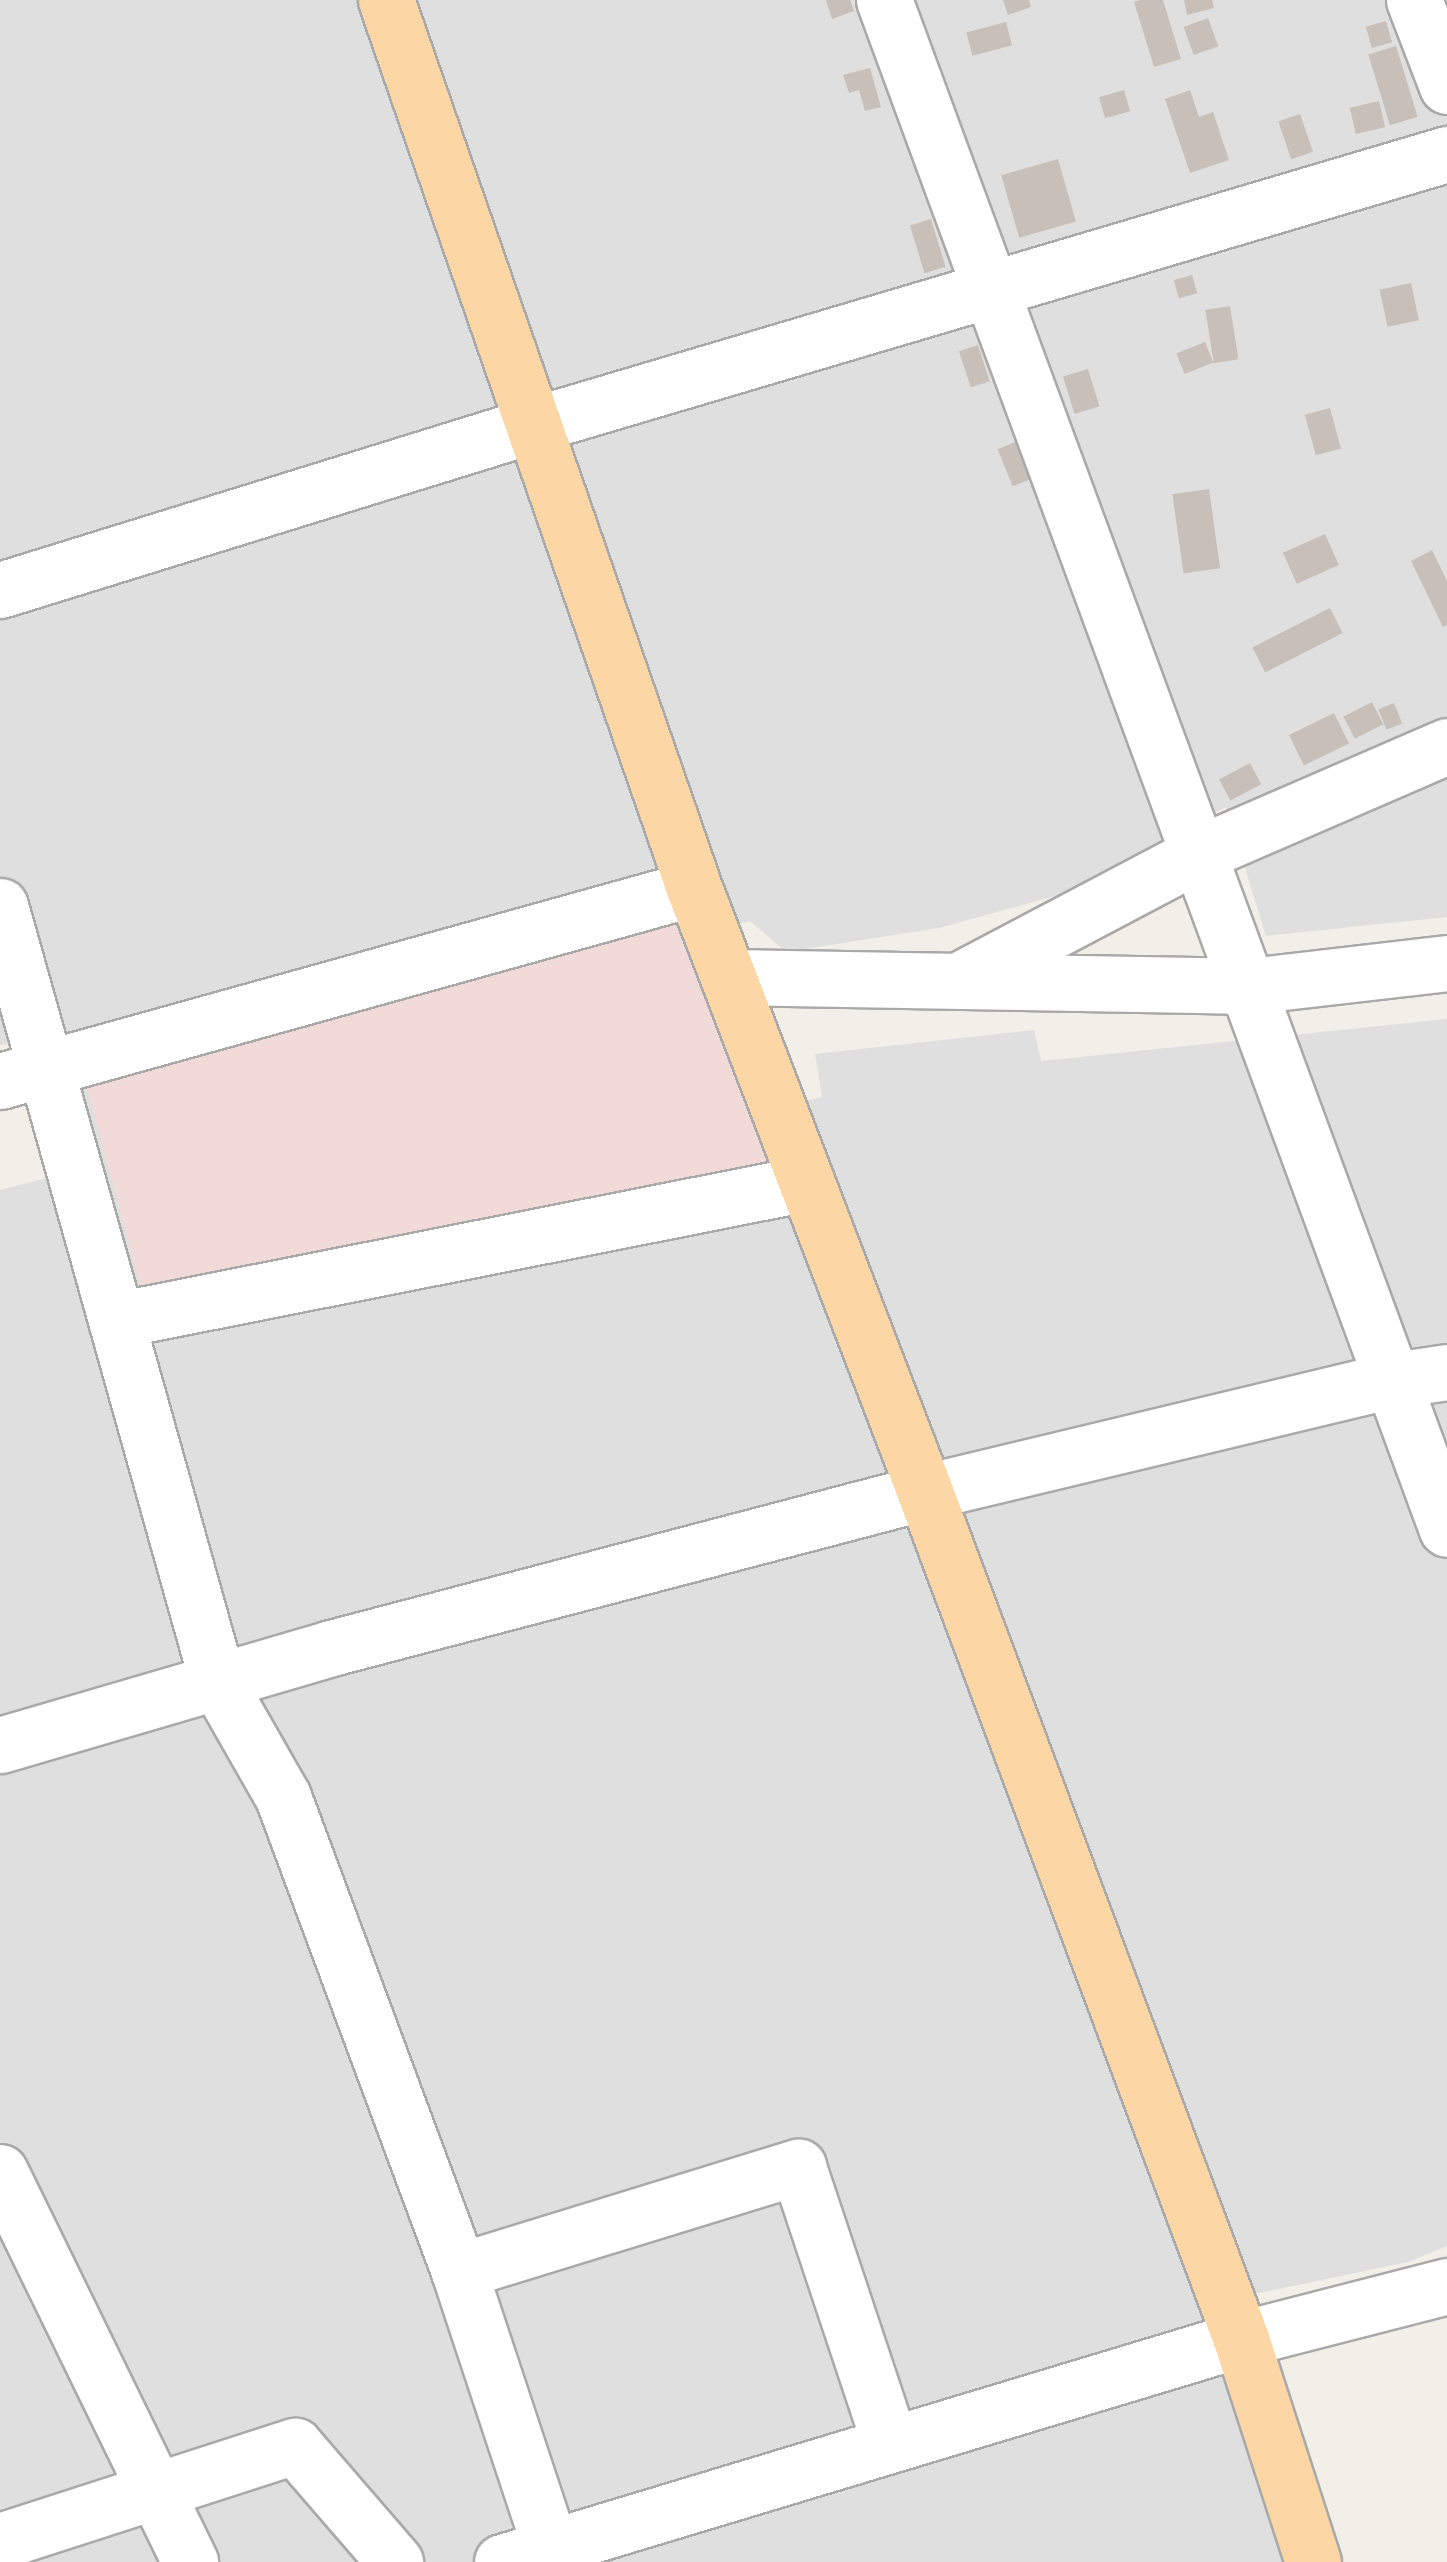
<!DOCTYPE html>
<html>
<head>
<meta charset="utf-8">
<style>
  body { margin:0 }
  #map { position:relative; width:1447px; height:2562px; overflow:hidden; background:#f2efe9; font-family:Montserrat,sans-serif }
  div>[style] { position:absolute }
  .residential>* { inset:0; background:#e0dfdf }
  .commercial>* { inset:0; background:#f2dad9 }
  .building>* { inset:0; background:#c7bfb8; transform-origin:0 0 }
  .roads { filter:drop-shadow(2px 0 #a9a9a9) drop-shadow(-2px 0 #a9a9a9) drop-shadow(0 2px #a9a9a9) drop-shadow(0 -2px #a9a9a9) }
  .minor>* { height:55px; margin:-27.5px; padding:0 27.5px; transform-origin:27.5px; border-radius:27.5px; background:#fff }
  .major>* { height:55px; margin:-27.5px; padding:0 27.5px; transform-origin:27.5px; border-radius:27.5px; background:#fcd6a4 }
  span { translate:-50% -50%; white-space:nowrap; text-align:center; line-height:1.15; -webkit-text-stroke:8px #fff; paint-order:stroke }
</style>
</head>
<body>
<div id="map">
  <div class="residential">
    <i style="clip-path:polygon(0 0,1447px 0,1447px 917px,1266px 936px,1226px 807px,1077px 890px,939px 928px,786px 952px,750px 921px,700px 937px,754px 1112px,822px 1097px,815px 1054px,1034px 1030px,1041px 1061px,1447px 1019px,1447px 2246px,1408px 2262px,1197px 2306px,1278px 2511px,1292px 2562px,0 2562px,0 1190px,51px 1177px,11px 1043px,0 1045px)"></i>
  </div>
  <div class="commercial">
    <i style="clip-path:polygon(687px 903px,782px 1201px,152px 1328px,82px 1069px)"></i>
  </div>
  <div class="building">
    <i style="clip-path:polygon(826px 0,850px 0,854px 11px,832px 19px)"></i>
    <i style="clip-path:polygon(1003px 0,1029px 0,1031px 7px,1008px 15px)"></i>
    <i style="clip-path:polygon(1140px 0,1163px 0,1181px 59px,1154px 67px,1134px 2px)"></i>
    <i style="clip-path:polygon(1184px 0,1212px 0,1214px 8px,1187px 15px)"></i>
    <i style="left:1208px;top:18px;width:30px;height:26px;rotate:70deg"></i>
    <i style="left:1386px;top:21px;width:22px;height:21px;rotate:74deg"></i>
    <i style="left:1006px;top:22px;width:24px;height:41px;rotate:75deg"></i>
    <i style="left:1396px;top:46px;width:74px;height:29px;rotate:73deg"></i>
    <i style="clip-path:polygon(870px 68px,881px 107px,865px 111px,859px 90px,849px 93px,843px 75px)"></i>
    <i style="left:1124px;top:90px;width:22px;height:26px;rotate:74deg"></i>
    <i style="clip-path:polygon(1190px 90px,1199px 117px,1213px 112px,1229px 160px,1190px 173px,1165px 99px)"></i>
    <i style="left:1379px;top:101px;width:27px;height:30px;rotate:77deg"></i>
    <i style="left:1300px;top:114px;width:40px;height:23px;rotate:71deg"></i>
    <i style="left:1058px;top:159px;width:65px;height:59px;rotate:74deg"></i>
    <i style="left:931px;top:219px;width:50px;height:22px;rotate:73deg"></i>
    <i style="left:1192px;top:275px;width:19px;height:19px;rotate:74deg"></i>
    <i style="left:1411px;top:283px;width:38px;height:32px;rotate:78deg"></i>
    <i style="left:1230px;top:306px;width:54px;height:25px;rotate:81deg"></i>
    <i style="left:1205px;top:342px;width:22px;height:31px;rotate:68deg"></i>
    <i style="left:978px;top:345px;width:38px;height:20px;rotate:72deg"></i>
    <i style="left:1088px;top:369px;width:39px;height:26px;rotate:73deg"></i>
    <i style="left:1330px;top:408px;width:42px;height:26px;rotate:75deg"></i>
    <i style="left:1018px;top:441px;width:40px;height:22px;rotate:68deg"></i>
    <i style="left:1209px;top:489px;width:80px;height:37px;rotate:82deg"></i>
    <i style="left:1325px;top:534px;width:34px;height:46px;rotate:66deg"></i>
    <i style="clip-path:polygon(1432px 550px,1447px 581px,1447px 625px,1443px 627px,1411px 561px)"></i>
    <i style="left:1330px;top:608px;width:28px;height:87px;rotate:63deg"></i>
    <i style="left:1372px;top:702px;width:25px;height:32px;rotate:63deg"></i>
    <i style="left:1394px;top:703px;width:22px;height:17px;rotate:68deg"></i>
    <i style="left:1334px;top:713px;width:34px;height:50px;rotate:64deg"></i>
    <i style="left:1250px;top:763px;width:24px;height:35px;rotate:62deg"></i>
  </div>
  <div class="roads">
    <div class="minor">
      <i style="left:884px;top:0;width:1629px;rotate:69.79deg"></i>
      <i style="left:1414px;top:0;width:92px;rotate:69deg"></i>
      <i style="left:0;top:590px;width:561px;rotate:-17.21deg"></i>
      <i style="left:536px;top:424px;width:950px;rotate:-16.51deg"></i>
      <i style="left:0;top:906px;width:807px;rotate:74.33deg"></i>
      <i style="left:218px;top:1683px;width:131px;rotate:60.3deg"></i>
      <i style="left:283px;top:1797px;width:506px;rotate:69.63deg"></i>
      <i style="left:459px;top:2271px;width:306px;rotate:71.7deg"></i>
      <i style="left:728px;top:977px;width:521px;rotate:0.99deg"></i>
      <i style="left:1249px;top:986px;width:199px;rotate:-6.6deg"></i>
      <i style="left:965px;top:977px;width:266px;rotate:-27.8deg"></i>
      <i style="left:1200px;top:853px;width:269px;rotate:-23.4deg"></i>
      <i style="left:0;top:1081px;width:720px;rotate:-15.54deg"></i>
      <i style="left:116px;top:1320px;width:704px;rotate:-11.21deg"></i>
      <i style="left:0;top:1745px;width:345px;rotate:-16.3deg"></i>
      <i style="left:331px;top:1648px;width:614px;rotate:-14.72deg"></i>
      <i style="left:925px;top:1492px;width:481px;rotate:-13.5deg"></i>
      <i style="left:1393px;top:1380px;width:55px;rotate:-8.4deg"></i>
      <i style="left:0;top:2172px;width:434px;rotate:64deg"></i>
      <i style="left:459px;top:2271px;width:355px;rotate:-17.1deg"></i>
      <i style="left:798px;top:2167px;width:292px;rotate:71.6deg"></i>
      <i style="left:0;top:2541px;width:310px;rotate:-17.9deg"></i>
      <i style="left:295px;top:2446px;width:153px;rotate:49.2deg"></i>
      <i style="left:502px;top:2562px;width:772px;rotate:-16.79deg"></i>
      <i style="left:1241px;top:2339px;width:213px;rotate:-14.4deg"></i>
    </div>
    <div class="major">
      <i style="left:386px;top:0;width:940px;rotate:70.87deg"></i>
      <i style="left:694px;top:888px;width:647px;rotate:69.07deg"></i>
      <i style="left:925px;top:1492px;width:904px;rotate:69.54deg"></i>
      <i style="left:1241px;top:2339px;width:234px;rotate:72.1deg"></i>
    </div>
  </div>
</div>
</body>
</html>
